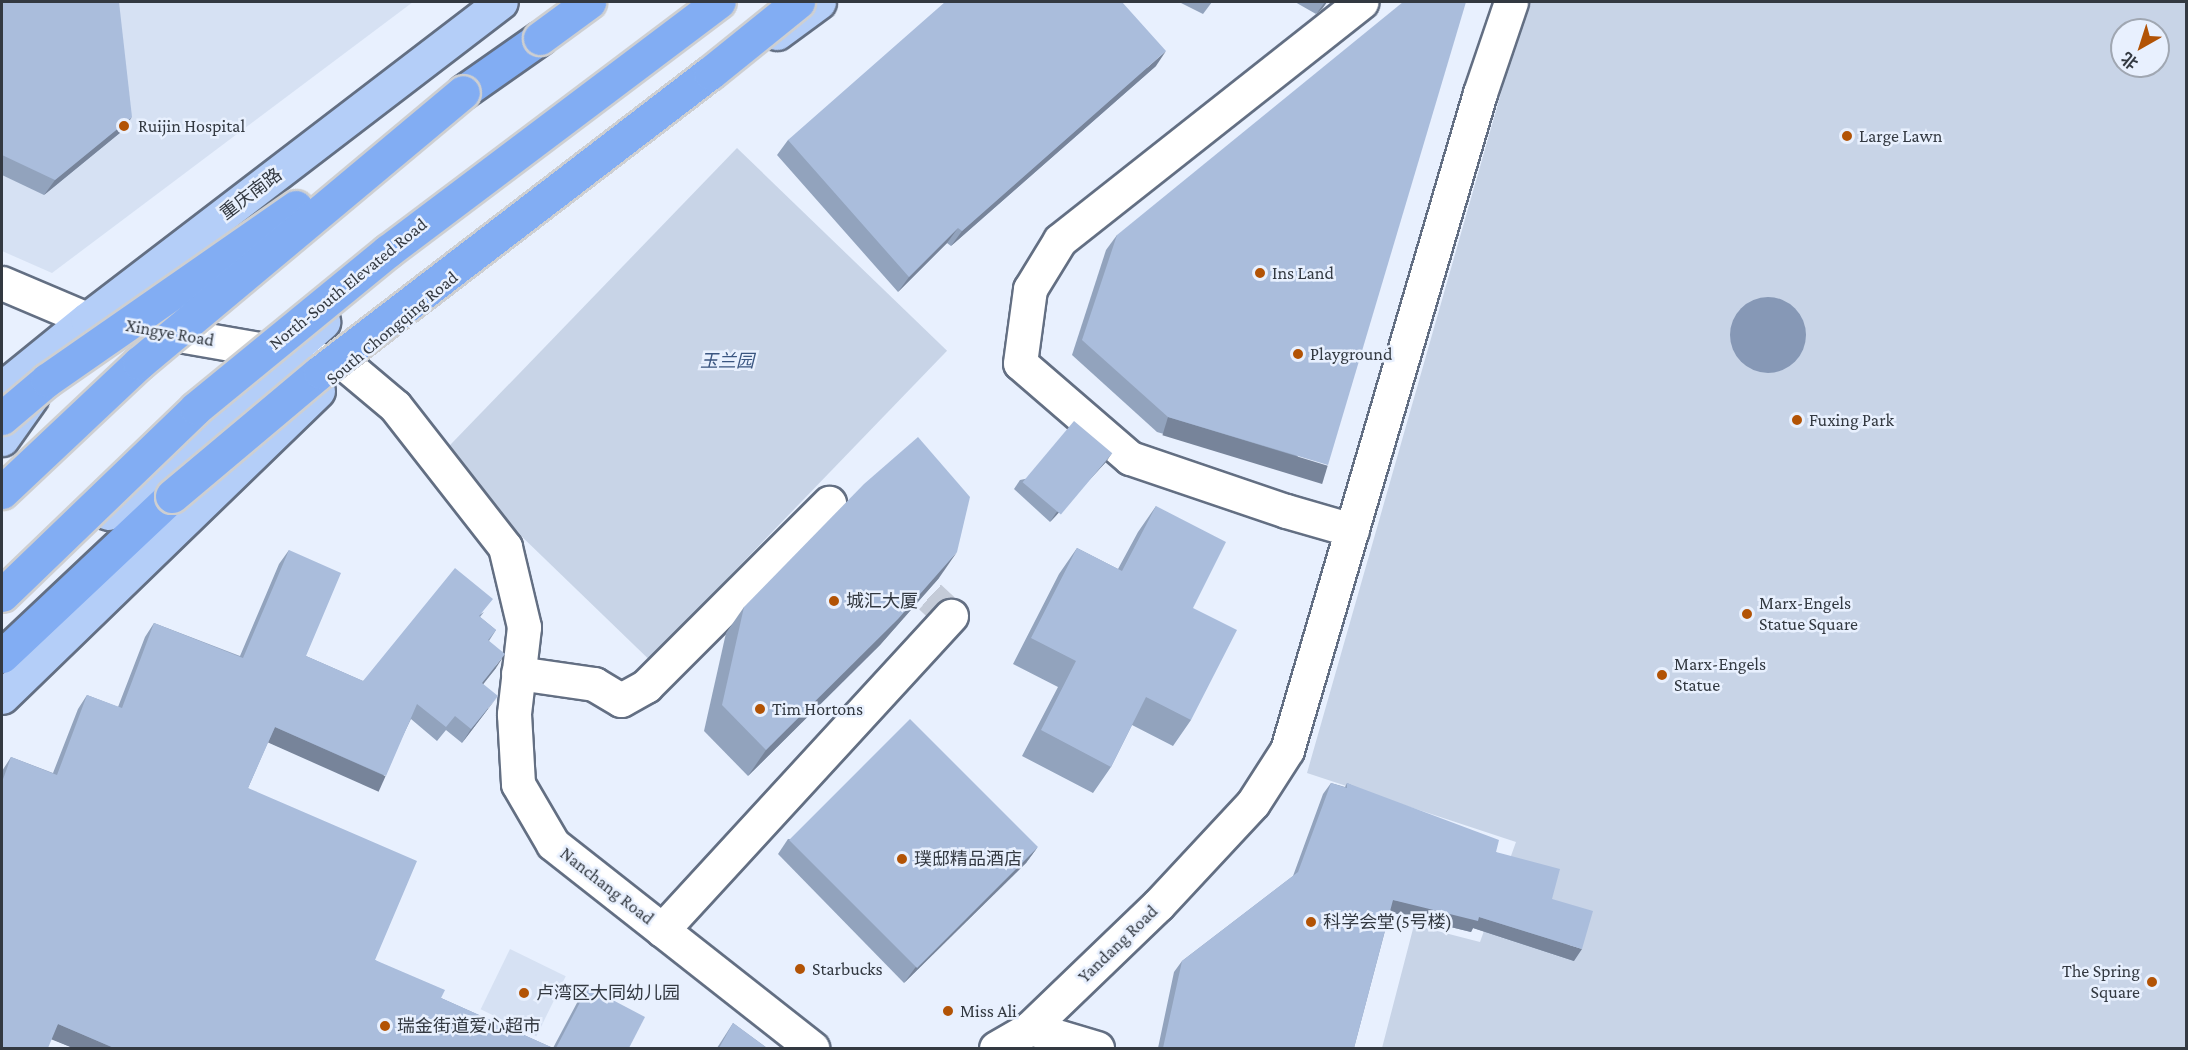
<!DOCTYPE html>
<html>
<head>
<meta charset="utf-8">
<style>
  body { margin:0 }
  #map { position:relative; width:2188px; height:1050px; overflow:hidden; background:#e8f0fe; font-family:"Crimson Pro","Noto Sans SC",serif }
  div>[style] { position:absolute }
  .built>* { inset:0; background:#d6e1f3; transform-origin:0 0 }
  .green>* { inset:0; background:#c8d4e7; transform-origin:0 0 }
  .water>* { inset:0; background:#8698b6 }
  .round { border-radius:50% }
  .minor-tunnel>* { height:33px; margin-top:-16.5px; transform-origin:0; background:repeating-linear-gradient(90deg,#c4cbd8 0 33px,transparent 0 49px) }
  .roads { filter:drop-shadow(2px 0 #636f83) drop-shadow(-2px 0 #636f83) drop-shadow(0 2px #636f83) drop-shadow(0 -2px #636f83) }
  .minor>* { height:33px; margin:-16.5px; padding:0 16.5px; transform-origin:16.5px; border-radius:16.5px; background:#fff }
  .major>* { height:33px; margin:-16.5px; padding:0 16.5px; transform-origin:16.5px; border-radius:16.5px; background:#b4cef8 }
  .highway>* { height:33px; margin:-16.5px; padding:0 16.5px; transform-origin:16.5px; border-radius:16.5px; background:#82adf3 }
  .bridges { filter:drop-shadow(2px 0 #cecfd1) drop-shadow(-2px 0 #cecfd1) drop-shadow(0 2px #cecfd1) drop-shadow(0 -2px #cecfd1) }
  .highway-bridge>* { height:33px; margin:-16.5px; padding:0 16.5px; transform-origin:16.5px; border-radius:16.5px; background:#82adf3 }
  .wall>* { inset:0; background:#92a3bd }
  .shaded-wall>* { inset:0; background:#77849a; transform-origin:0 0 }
  .building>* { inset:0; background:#aabddc; transform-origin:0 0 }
  .dots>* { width:16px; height:16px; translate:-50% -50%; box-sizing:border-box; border:3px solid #e8f0fe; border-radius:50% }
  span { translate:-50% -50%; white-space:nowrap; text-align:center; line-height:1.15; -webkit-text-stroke:5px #e8f0fe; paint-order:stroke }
  .poi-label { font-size:18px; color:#333941 }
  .left { translate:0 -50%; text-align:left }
  .right { translate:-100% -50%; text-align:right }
  .street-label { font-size:18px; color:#333941 }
  .park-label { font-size:18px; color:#3a5580; font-style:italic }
  .frame { position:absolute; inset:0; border:3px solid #333941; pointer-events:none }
  .north { position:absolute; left:2110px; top:18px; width:60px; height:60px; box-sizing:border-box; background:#e8f0fe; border:2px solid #a0a7b2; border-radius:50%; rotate:219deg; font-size:16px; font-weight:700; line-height:24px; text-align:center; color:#333941 }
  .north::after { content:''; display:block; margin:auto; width:21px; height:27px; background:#b25305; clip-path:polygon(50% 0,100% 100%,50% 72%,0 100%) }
</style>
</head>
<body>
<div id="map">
  <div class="built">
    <i style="clip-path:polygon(2px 2px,413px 2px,52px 273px,2px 251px)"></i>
    <i style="left:510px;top:949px;width:62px;height:67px;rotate:26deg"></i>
  </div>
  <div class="green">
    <i style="clip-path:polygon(evenodd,1527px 2px,2186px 2px,2186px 1048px,1382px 1048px,1414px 925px,1480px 942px,1516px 842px,1307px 773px,1527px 2px,2122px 30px,2158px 30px,2158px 66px,2122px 66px,2122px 30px)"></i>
    <i style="left:737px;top:148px;width:292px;height:429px;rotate:44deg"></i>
  </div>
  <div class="water">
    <i class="round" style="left:1730px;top:297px;width:76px;height:76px"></i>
  </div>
  <div class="minor-tunnel">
    <i style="left:894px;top:563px;width:78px;rotate:42.9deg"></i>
  </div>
  <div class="roads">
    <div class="minor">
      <i style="left:2px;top:283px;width:92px;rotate:23deg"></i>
      <i style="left:87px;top:319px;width:262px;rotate:9.9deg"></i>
      <i style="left:345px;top:364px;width:65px;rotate:40deg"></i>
      <i style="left:395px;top:406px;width:179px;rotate:52deg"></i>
      <i style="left:505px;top:547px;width:82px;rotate:76.6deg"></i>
      <i style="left:524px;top:627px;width:88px;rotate:96.6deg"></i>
      <i style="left:514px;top:714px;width:70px;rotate:86.7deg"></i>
      <i style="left:518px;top:784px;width:69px;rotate:59.7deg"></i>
      <i style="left:553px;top:844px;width:330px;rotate:38.2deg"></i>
      <i style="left:1352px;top:530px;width:69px;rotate:-163.9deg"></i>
      <i style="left:1286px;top:511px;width:165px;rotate:-161.2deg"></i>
      <i style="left:1130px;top:458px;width:145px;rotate:-139.2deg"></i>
      <i style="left:1020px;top:363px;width:75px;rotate:-82.3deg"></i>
      <i style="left:1030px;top:289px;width:57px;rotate:-58.5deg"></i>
      <i style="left:1060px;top:240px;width:384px;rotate:-38.3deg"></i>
      <i style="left:518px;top:673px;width:77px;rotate:8.2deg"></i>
      <i style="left:594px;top:684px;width:31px;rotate:31deg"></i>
      <i style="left:621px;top:700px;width:29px;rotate:-29deg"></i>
      <i style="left:646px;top:686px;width:259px;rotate:-45deg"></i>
      <i style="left:662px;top:930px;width:427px;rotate:-47.4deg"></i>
      <i style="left:1030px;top:1028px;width:70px;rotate:16.6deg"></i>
      <i style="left:996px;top:1048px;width:39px;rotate:-30deg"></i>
      <i style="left:1030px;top:1028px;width:178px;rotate:-43.9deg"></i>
      <i style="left:1158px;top:905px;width:139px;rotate:-47deg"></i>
      <i style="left:1253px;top:803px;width:63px;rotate:-57.3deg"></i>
      <i style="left:1287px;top:750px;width:685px;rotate:-73.63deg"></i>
      <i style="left:1480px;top:93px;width:96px;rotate:-71.2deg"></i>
    </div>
    <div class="major">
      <i style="left:777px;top:33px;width:52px;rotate:-36.4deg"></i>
      <i style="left:2px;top:388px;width:109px;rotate:-39.1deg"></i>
      <i style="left:87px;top:319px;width:521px;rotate:-37.44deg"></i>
      <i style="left:2px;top:439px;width:50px;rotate:-54.7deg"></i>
      <i style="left:108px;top:513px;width:288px;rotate:-41.6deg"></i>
      <i style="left:2px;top:697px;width:440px;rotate:-44.1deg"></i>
    </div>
    <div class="highway">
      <i style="left:463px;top:92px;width:94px;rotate:-35deg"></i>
      <i style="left:2px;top:656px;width:233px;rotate:-43.3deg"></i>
    </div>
  </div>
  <div class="bridges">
    <div class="highway-bridge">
      <i style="left:540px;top:38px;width:61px;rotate:-36.3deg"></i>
      <i style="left:2px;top:418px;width:59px;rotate:-40.2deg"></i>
      <i style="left:47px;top:380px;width:303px;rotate:-34.8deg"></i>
      <i style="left:2px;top:492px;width:188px;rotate:-43.3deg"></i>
      <i style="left:139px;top:363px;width:422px;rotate:-39.9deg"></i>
      <i style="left:172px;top:496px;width:193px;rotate:-40deg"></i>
      <i style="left:320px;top:372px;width:491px;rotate:-37.5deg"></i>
      <i style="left:710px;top:73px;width:113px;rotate:-38.9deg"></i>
      <i style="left:2px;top:595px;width:269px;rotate:-43.9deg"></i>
      <i style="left:196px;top:408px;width:248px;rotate:-39.3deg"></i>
      <i style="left:388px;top:251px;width:414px;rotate:-37deg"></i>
    </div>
  </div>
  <div class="wall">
    <i style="clip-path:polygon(2px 2px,121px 132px,44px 195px,2px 175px)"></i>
    <i style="clip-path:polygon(1179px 2px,1212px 2px,1203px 14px)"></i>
    <i style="clip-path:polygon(1295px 2px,1327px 2px,1322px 9px,1316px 14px)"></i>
    <i style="clip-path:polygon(1156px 66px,951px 246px,947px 243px,898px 292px,777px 155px,788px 140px)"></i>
    <i style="clip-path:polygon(1117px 235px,1317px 480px,1157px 432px,1072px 355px,1106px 250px)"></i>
    <i style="clip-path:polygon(1106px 462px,1050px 522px,1014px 489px,1020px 480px)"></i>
    <i style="clip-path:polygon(1156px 506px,1193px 608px,1191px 720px,1173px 746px,1132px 725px,1111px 767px,1093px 793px,1022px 756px,1058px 687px,1013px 664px,1059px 574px,1077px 548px,1118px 569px,1138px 532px)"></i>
    <i style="clip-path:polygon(289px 550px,306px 656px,363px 681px,484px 612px,480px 617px,496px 630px,489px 641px,496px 668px,483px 684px,488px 709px,462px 743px,446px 730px,437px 741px,411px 719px,377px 789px,268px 742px,248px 788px,375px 960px,441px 998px,553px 1048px,73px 1048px,52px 1039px,2px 1048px,2px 771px,11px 757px,53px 773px,78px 709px,87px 695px,118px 707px,145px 637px,154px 623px,240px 656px,279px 564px)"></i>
    <i style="clip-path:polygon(939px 578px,880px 645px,748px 776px,704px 731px,726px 633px,744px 607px)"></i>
    <i style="clip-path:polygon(1331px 783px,1345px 787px,1347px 783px,1496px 852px,1552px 899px,1574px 961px,1473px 928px,1471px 932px,1390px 912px,1354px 1048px,1158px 1048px,1174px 972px,1182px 961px,1293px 876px,1323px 794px)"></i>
    <i style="clip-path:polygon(788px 839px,1037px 848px,1026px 863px,904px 983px,778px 854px)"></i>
    <i style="clip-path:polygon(588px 987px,629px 1048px,553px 1048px,578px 1001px)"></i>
    <i style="clip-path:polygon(733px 1023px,767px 1048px,717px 1048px)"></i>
  </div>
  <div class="shaded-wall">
    <i style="clip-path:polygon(1325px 2px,1327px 2px,1322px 9px,1316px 14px)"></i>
    <i style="clip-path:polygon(1166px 51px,1156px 66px,951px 246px,962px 231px)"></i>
    <i style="clip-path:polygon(132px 117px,121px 132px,44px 195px,55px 180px)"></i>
    <i style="clip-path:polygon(958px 228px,947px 243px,898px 292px,909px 277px)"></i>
    <i style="left:1168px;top:417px;width:167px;height:19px;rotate:17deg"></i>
    <i style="clip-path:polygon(1112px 453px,1106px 462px,1050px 522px,1056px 513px)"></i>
    <i style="clip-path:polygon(957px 552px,939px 578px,880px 645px,748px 776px,766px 750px)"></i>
    <i style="clip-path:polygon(505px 654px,496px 668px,473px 697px,482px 683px)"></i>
    <i style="clip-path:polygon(498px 696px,488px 709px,462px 743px,471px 729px)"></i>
    <i style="left:275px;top:727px;width:121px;height:17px;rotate:24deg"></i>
    <i style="clip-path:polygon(1037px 848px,1026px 863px,904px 983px,915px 968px)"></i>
    <i style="clip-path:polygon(1393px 900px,1479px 917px,1582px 949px,1574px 961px,1473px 928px,1471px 932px,1385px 911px)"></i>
    <i style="clip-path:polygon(58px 1024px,114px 1048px,73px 1048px,48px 1038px)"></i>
  </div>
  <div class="building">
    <i style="clip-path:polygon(2px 2px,119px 2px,132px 117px,55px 180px,2px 155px)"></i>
    <i style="clip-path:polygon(945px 2px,1122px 2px,1166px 51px,962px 231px,958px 228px,909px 277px,788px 140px)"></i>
    <i style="clip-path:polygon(1403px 2px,1466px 2px,1328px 465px,1168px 417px,1082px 340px,1117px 235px)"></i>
    <i style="left:1074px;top:421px;width:50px;height:80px;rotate:40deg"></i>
    <i style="clip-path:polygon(918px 437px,970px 497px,957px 552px,898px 619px,766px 750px,722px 705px,744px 607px,864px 484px)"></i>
    <i style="clip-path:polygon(1156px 506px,1226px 542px,1193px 608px,1237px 630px,1191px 720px,1146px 697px,1111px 767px,1041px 730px,1076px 661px,1031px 638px,1077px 548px,1122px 571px)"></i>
    <i style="clip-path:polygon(289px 550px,341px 573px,306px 656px,363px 681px,455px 568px,493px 599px,479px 616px,496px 630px,488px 640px,505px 654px,482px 683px,498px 696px,471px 729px,455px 716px,446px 727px,417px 704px,386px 776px,275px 727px,248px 788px,417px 861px,375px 960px,445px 990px,441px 998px,553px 1048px,114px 1048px,58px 1024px,48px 1048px,2px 1048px,2px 782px,11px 757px,57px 775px,87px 695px,122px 708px,154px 623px,243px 658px)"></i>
    <i style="left:910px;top:719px;width:181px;height:171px;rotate:45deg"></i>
    <i style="clip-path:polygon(1331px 783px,1347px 788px,1347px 783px,1499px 840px,1496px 852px,1560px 869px,1552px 899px,1593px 911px,1582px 949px,1479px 917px,1478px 921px,1393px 900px,1354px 1048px,1163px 1048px,1182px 961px,1298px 872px)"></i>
    <i style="clip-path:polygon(588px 987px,645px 1017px,629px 1048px,556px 1048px)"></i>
    <i style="clip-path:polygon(733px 1023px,767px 1048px,719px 1048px)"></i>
  </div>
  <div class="dots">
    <i style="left:124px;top:126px;background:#b25305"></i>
    <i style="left:1847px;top:136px;background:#b25305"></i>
    <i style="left:1260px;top:273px;background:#b25305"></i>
    <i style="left:1298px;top:354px;background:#b25305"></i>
    <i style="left:1797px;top:420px;background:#b25305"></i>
    <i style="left:834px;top:601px;background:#b25305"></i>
    <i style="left:1747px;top:614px;background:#b25305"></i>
    <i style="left:1662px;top:675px;background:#b25305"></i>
    <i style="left:760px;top:709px;background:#b25305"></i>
    <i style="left:902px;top:859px;background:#b25305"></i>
    <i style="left:1311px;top:922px;background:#b25305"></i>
    <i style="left:800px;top:969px;background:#b25305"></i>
    <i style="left:2152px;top:982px;background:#b25305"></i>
    <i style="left:524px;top:993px;background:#b25305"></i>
    <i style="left:948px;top:1011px;background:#b25305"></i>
    <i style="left:385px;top:1026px;background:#b25305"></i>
  </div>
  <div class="poi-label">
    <span class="left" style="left:138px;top:126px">Ruijin Hospital</span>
    <span class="left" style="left:1859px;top:136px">Large Lawn</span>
    <span class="left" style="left:1272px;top:273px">Ins Land</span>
    <span class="left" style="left:1310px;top:354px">Playground</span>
    <span class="left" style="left:1809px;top:420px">Fuxing Park</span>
    <span class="left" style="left:846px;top:601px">城汇大厦</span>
    <span class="left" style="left:1759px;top:614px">Marx-Engels<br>Statue Square</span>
    <span class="left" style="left:1674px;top:675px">Marx-Engels<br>Statue</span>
    <span class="left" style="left:772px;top:709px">Tim Hortons</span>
    <span class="left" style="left:914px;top:859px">璞邸精品酒店</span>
    <span class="left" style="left:1323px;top:922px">科学会堂(5号楼)</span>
    <span class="left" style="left:812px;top:969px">Starbucks</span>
    <span class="right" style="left:2140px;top:982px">The Spring<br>Square</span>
    <span class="left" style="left:536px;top:993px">卢湾区大同幼儿园</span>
    <span class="left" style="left:960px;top:1011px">Miss Ali</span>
    <span class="left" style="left:397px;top:1026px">瑞金街道爱心超市</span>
  </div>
  <div class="street-label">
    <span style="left:251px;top:194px;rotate:-37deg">重庆南路</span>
    <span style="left:348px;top:284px;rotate:-39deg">North-South Elevated Road</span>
    <span style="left:392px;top:328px;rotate:-40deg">South Chongqing Road</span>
    <span style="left:170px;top:333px;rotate:10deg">Xingye Road</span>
    <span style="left:607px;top:886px;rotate:38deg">Nanchang Road</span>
    <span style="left:1118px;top:944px;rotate:-44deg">Yandang Road</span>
  </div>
  <div class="park-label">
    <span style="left:727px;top:361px">玉兰园</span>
  </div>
  <div class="frame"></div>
  <div class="north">北</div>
</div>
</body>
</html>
